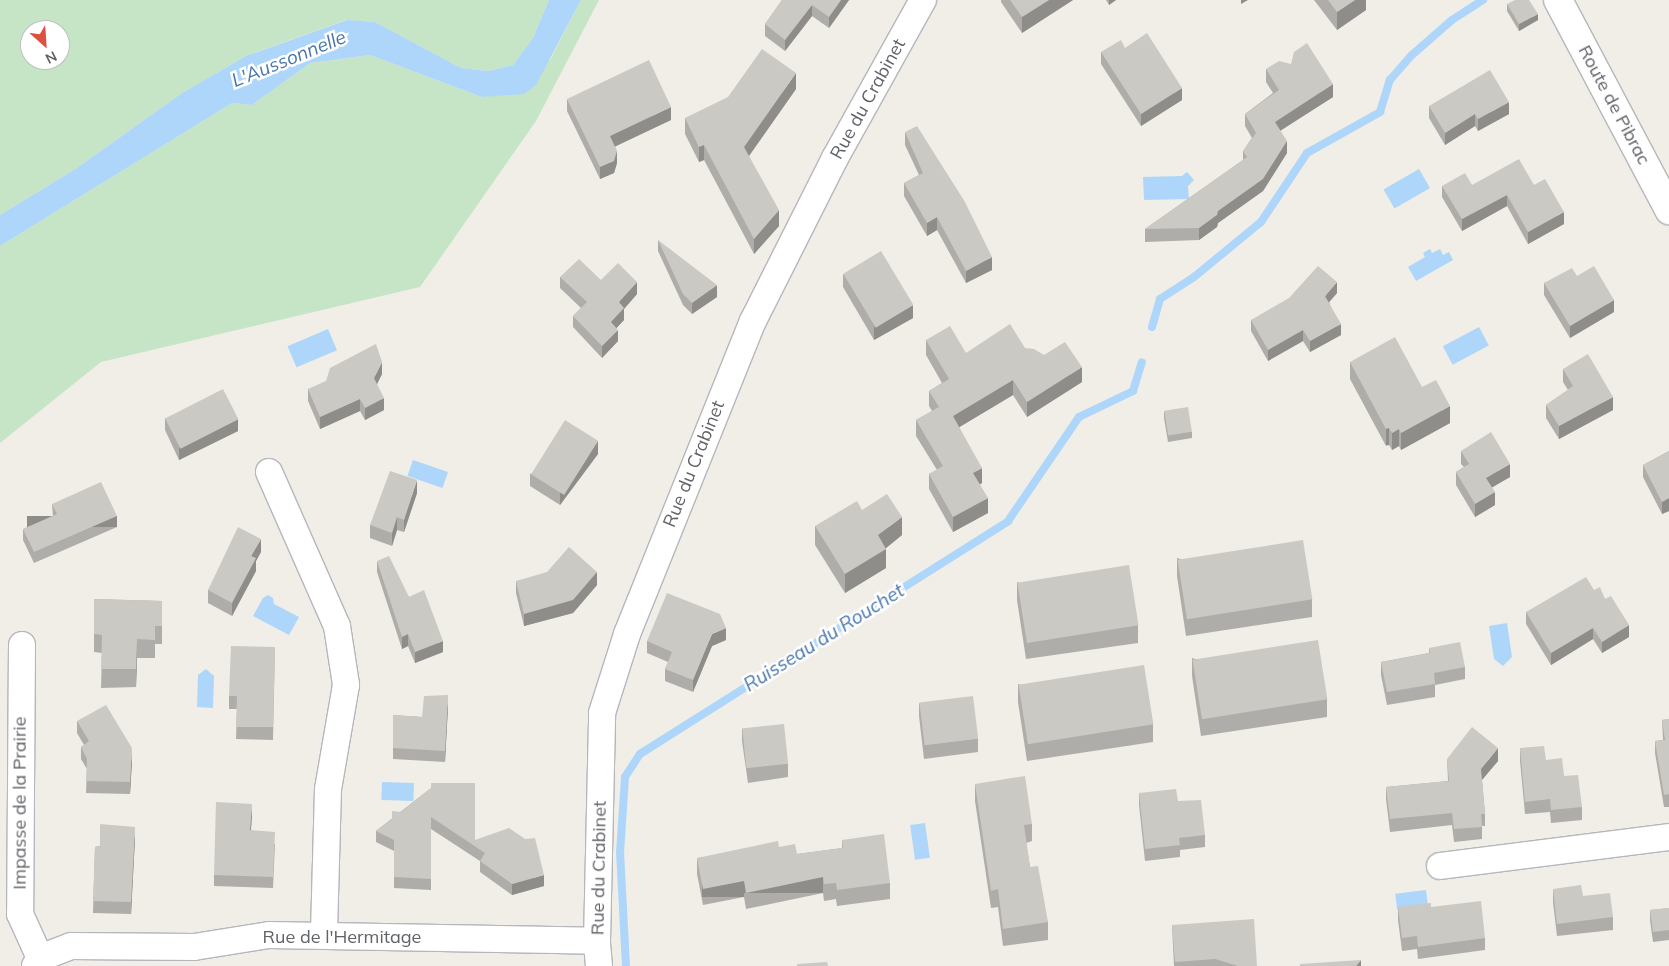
<!DOCTYPE html>
<html>
<head>
<meta charset="utf-8">
<style>
  body { margin:0 }
  #map { position:relative; width:1669px; height:966px; overflow:hidden; background:#f0eee7; font-family:Mulish,sans-serif }
  div>[style] { position:absolute }
  .green>* { inset:0; background:#c6e5c7 }
  .water>* { inset:0; background:#add6fa; transform-origin:0 0 }
  .stream>* { height:8px; margin:-4px; padding:0 4px; transform-origin:4px; border-radius:4px; background:#add6fa }
  .roads { filter:drop-shadow(1px 0 #b4b7bb) drop-shadow(-1px 0 #b4b7bb) drop-shadow(0 1px #b4b7bb) drop-shadow(0 -1px #b4b7bb) }
  .minor>* { height:26px; margin:-13px; padding:0 13px; transform-origin:13px; border-radius:13px; background:#fff }
  .secondary>* { height:28px; margin:-14px; padding:0 14px; transform-origin:14px; border-radius:14px; background:#fff }
  .wall>* { inset:0; background:#afada9 }
  .shaded-wall>* { inset:0; background:#8e8d89; transform-origin:0 0 }
  .building>* { inset:0; background:#cbc9c4; transform-origin:0 0 }
  span { translate:-50% -50%; white-space:nowrap; text-align:center; line-height:1.15; -webkit-text-stroke:5px #fff; paint-order:stroke }
  .street-label { font-size:18px; color:#5f6266 }
  .water-label { font-size:19px; color:#4a76ac; font-style:italic }
  .north { position:absolute; left:20px; top:20px; width:50px; height:50px; box-sizing:border-box; background:#fff; border:1px solid #bfc0c2; border-radius:50%; rotate:154deg; font-size:14px; font-weight:700; line-height:20px; text-align:center; color:#5f6266 }
  .north::after { content:''; display:block; margin:auto; width:18px; height:22px; background:#de503f; clip-path:polygon(50% 0,100% 100%,50% 72%,0 100%) }
</style>
</head>
<body>
<div id="map">
  <div class="green">
    <i style="clip-path:polygon(evenodd,0 0,549px 0,533px 38px,513px 65px,488px 71px,461px 68px,375px 22px,346px 20px,246px 56px,182px 93px,77px 168px,0 215px,0 0,30px 30px,60px 30px,60px 60px,30px 60px,30px 30px)"></i>
    <i style="clip-path:polygon(581px 0,599px 0,536px 121px,420px 287px,101px 362px,0 443px,0 246px,232px 103px,252px 105px,310px 63px,370px 55px,482px 97px,550px 60px)"></i>
  </div>
  <div class="water">
    <i style="clip-path:polygon(549px 0,581px 0,536px 85px,524px 94px,482px 97px,370px 55px,310px 63px,252px 105px,232px 103px,0 246px,0 215px,77px 168px,182px 93px,246px 56px,347px 20px,375px 22px,461px 68px,488px 71px,513px 65px,533px 38px)"></i>
    <i style="left:1419px;top:169px;width:22px;height:41px;rotate:60deg"></i>
    <i style="clip-path:polygon(1187px 172px,1194px 180px,1188px 186px,1189px 199px,1144px 200px,1143px 177px,1182px 176px)"></i>
    <i style="clip-path:polygon(1430px 249px,1432px 253px,1440px 249px,1443px 255px,1449px 252px,1453px 260px,1416px 281px,1408px 267px,1425px 257px,1423px 253px)"></i>
    <i style="left:1479px;top:327px;width:21px;height:41px;rotate:62deg"></i>
    <i style="left:328px;top:329px;width:23px;height:44px;rotate:67deg"></i>
    <i style="left:413px;top:460px;width:37px;height:17px;rotate:19deg"></i>
    <i style="clip-path:polygon(268px 595px,273px 598px,274px 604px,299px 617px,289px 635px,253px 616px,263px 598px)"></i>
    <i style="clip-path:polygon(1507px 623px,1512px 657px,1503px 666px,1494px 659px,1489px 626px)"></i>
    <i style="clip-path:polygon(206px 669px,214px 676px,213px 708px,197px 707px,198px 675px)"></i>
    <i style="left:382px;top:782px;width:32px;height:18px;rotate:2deg"></i>
    <i style="left:925px;top:823px;width:35px;height:15px;rotate:82deg"></i>
    <i style="left:1426px;top:890px;width:16px;height:31px;rotate:83deg"></i>
  </div>
  <div class="stream">
    <i style="left:1152px;top:327px;width:29px;rotate:-74deg"></i>
    <i style="left:1160px;top:299px;width:40px;rotate:-32.9deg"></i>
    <i style="left:1194px;top:277px;width:87px;rotate:-39.4deg"></i>
    <i style="left:1261px;top:222px;width:83px;rotate:-56.3deg"></i>
    <i style="left:1307px;top:153px;width:84px;rotate:-29.3deg"></i>
    <i style="left:1380px;top:112px;width:34px;rotate:-73deg"></i>
    <i style="left:1390px;top:80px;width:33px;rotate:-49deg"></i>
    <i style="left:1412px;top:55px;width:53px;rotate:-41.2deg"></i>
    <i style="left:1452px;top:20px;width:37px;rotate:-33deg"></i>
    <i style="left:626px;top:966px;width:113px;rotate:-93deg"></i>
    <i style="left:620px;top:853px;width:76px;rotate:-86.2deg"></i>
    <i style="left:625px;top:777px;width:27px;rotate:-57deg"></i>
    <i style="left:640px;top:754px;width:436px;rotate:-32.3deg"></i>
    <i style="left:1008px;top:521px;width:126px;rotate:-55.7deg"></i>
    <i style="left:1079px;top:417px;width:60px;rotate:-25.7deg"></i>
    <i style="left:1133px;top:391px;width:30px;rotate:-73deg"></i>
  </div>
  <div class="roads">
    <div class="minor">
      <i style="left:269px;top:472px;width:168px;rotate:66.2deg"></i>
      <i style="left:337px;top:626px;width:60px;rotate:81.3deg"></i>
      <i style="left:346px;top:685px;width:106px;rotate:99.8deg"></i>
      <i style="left:328px;top:789px;width:145px;rotate:91.6deg"></i>
      <i style="left:22px;top:645px;width:269px;rotate:90.4deg"></i>
      <i style="left:20px;top:914px;width:48px;rotate:65.6deg"></i>
      <i style="left:1440px;top:866px;width:231px;rotate:-7.2deg"></i>
      <i style="left:35px;top:966px;width:9px;rotate:-58deg"></i>
      <i style="left:40px;top:958px;width:33px;rotate:-21deg"></i>
      <i style="left:71px;top:946px;width:123px;rotate:0.5deg"></i>
      <i style="left:194px;top:947px;width:76px;rotate:-9.1deg"></i>
      <i style="left:269px;top:935px;width:328px;rotate:1deg"></i>
      <i style="left:599px;top:966px;width:25px;rotate:-95deg"></i>
      <i style="left:597px;top:941px;width:228px;rotate:-88.7deg"></i>
      <i style="left:602px;top:713px;width:83px;rotate:-72.4deg"></i>
      <i style="left:627px;top:634px;width:337px;rotate:-68.1deg"></i>
      <i style="left:753px;top:321px;width:182px;rotate:-63.3deg"></i>
      <i style="left:835px;top:158px;width:181px;rotate:-60.9deg"></i>
    </div>
    <div class="secondary">
      <i style="left:1558px;top:0;width:238px;rotate:62.1deg"></i>
    </div>
  </div>
  <div class="wall">
    <i style="clip-path:polygon(782px 0,849px 0,829px 28px,812px 16px,785px 51px,765px 36px,765px 24px)"></i>
    <i style="clip-path:polygon(1001px 0,1073px 0,1022px 33px,1001px 2px)"></i>
    <i style="clip-path:polygon(1106px 0,1116px 0,1109px 5px)"></i>
    <i style="clip-path:polygon(1314px 0,1366px 0,1366px 10px,1337px 30px)"></i>
    <i style="clip-path:polygon(1507px 4px,1538px 20px,1519px 31px,1507px 11px)"></i>
    <i style="clip-path:polygon(1125px 48px,1182px 100px,1141px 126px,1101px 64px,1101px 52px)"></i>
    <i style="clip-path:polygon(1266px 69px,1333px 97px,1280px 131px,1287px 153px,1263px 191px,1218px 223px,1217px 227px,1199px 240px,1145px 242px,1145px 229px,1243px 160px,1243px 151px,1252px 138px,1245px 126px,1245px 114px,1273px 93px,1266px 82px)"></i>
    <i style="clip-path:polygon(796px 89px,749px 156px,779px 226px,754px 254px,704px 160px,699px 162px,685px 134px,685px 118px)"></i>
    <i style="clip-path:polygon(567px 99px,671px 120px,615px 146px,617px 163px,614px 173px,600px 179px,567px 111px)"></i>
    <i style="clip-path:polygon(1429px 106px,1509px 114px,1478px 131px,1475px 126px,1445px 145px,1429px 118px)"></i>
    <i style="clip-path:polygon(905px 132px,992px 270px,966px 283px,937px 230px,927px 236px,904px 196px,904px 183px,919px 175px,905px 145px)"></i>
    <i style="clip-path:polygon(1534px 185px,1564px 224px,1528px 244px,1507px 206px,1462px 231px,1442px 197px,1442px 186px)"></i>
    <i style="clip-path:polygon(658px 240px,717px 297px,692px 314px,683px 305px,658px 251px)"></i>
    <i style="clip-path:polygon(843px 274px,913px 318px,874px 340px,843px 287px)"></i>
    <i style="clip-path:polygon(1577px 276px,1614px 312px,1570px 338px,1544px 295px,1544px 283px)"></i>
    <i style="clip-path:polygon(560px 277px,601px 280px,637px 294px,624px 309px,624px 320px,616px 328px,618px 341px,602px 358px,573px 327px,573px 316px,581px 308px,560px 288px)"></i>
    <i style="clip-path:polygon(1337px 293px,1329px 302px,1341px 335px,1310px 352px,1303px 341px,1268px 361px,1251px 331px,1251px 320px)"></i>
    <i style="clip-path:polygon(926px 340px,966px 353px,1025px 348px,1082px 382px,1027px 417px,1013px 395px,959px 427px,982px 483px,980px 484px,988px 513px,953px 532px,929px 489px,929px 474px,937px 470px,916px 436px,916px 420px,932px 411px,929px 406px,929px 391px,942px 383px,926px 355px)"></i>
    <i style="clip-path:polygon(1350px 362px,1422px 387px,1450px 423px,1401px 450px,1399px 446px,1392px 450px,1389px 445px,1386px 446px,1350px 379px)"></i>
    <i style="clip-path:polygon(1563px 369px,1613px 410px,1559px 439px,1546px 418px,1546px 405px,1568px 390px,1563px 382px)"></i>
    <i style="clip-path:polygon(382px 374px,377px 384px,384px 410px,365px 420px,360px 411px,320px 429px,308px 401px,308px 389px)"></i>
    <i style="clip-path:polygon(1164px 411px,1192px 432px,1192px 438px,1168px 442px,1164px 418px)"></i>
    <i style="clip-path:polygon(165px 418px,238px 431px,179px 460px,165px 430px)"></i>
    <i style="clip-path:polygon(1461px 451px,1510px 477px,1492px 487px,1495px 505px,1475px 517px,1456px 485px,1456px 472px,1464px 467px,1461px 464px)"></i>
    <i style="clip-path:polygon(1669px 451px,1669px 511px,1662px 514px,1643px 477px,1643px 465px)"></i>
    <i style="clip-path:polygon(598px 454px,560px 505px,530px 486px,530px 474px)"></i>
    <i style="clip-path:polygon(417px 493px,404px 532px,397px 530px,392px 546px,370px 538px,370px 525px)"></i>
    <i style="clip-path:polygon(52px 504px,117px 527px,34px 563px,23px 540px,23px 529px,53px 516px)"></i>
    <i style="clip-path:polygon(862px 510px,902px 535px,886px 548px,886px 568px,845px 593px,815px 545px,815px 526px)"></i>
    <i style="clip-path:polygon(261px 552px,256px 561px,256px 571px,232px 616px,208px 603px,208px 590px)"></i>
    <i style="clip-path:polygon(1177px 558px,1312px 599px,1312px 617px,1186px 636px,1177px 576px)"></i>
    <i style="clip-path:polygon(377px 561px,409px 597px,443px 652px,415px 663px,408px 646px,402px 649px,377px 572px)"></i>
    <i style="clip-path:polygon(516px 581px,597px 585px,573px 613px,524px 626px,516px 593px)"></i>
    <i style="clip-path:polygon(1017px 582px,1138px 625px,1138px 643px,1026px 659px,1017px 600px)"></i>
    <i style="clip-path:polygon(1594px 590px,1605px 599px,1629px 637px,1602px 653px,1593px 639px,1551px 665px,1526px 624px,1526px 612px)"></i>
    <i style="clip-path:polygon(94px 599px,162px 601px,162px 644px,155px 644px,155px 658px,137px 658px,136px 687px,101px 688px,102px 653px,94px 652px)"></i>
    <i style="clip-path:polygon(726px 640px,712px 646px,693px 692px,665px 681px,665px 669px,668px 662px,647px 653px,647px 641px)"></i>
    <i style="clip-path:polygon(275px 647px,273px 740px,236px 739px,237px 709px,229px 709px,229px 696px)"></i>
    <i style="clip-path:polygon(1429px 648px,1465px 667px,1465px 679px,1435px 685px,1435px 697px,1387px 705px,1381px 675px,1381px 662px,1429px 653px)"></i>
    <i style="clip-path:polygon(1192px 658px,1327px 699px,1327px 717px,1201px 736px,1192px 676px)"></i>
    <i style="clip-path:polygon(1018px 684px,1153px 724px,1153px 742px,1027px 761px,1018px 702px)"></i>
    <i style="clip-path:polygon(919px 703px,978px 739px,978px 752px,924px 759px,919px 716px)"></i>
    <i style="clip-path:polygon(448px 706px,445px 762px,393px 759px,393px 715px,422px 717px)"></i>
    <i style="clip-path:polygon(1669px 719px,1669px 807px,1664px 807px,1655px 753px,1655px 741px,1663px 740px,1662px 720px)"></i>
    <i style="clip-path:polygon(77px 721px,132px 761px,130px 794px,86px 793px,87px 769px,81px 759px,81px 747px,84px 745px,77px 733px)"></i>
    <i style="clip-path:polygon(742px 728px,788px 764px,788px 777px,748px 783px,742px 741px)"></i>
    <i style="clip-path:polygon(1520px 748px,1546px 760px,1564px 776px,1582px 807px,1582px 820px,1551px 823px,1550px 812px,1525px 814px,1520px 761px)"></i>
    <i style="clip-path:polygon(1447px 759px,1498px 761px,1482px 780px,1485px 814px,1485px 826px,1482px 826px,1482px 839px,1454px 842px,1452px 825px,1390px 832px,1386px 799px,1386px 787px,1448px 781px)"></i>
    <i style="clip-path:polygon(975px 784px,1032px 824px,1032px 841px,1026px 843px,1030px 867px,1048px 922px,1048px 940px,1003px 946px,998px 907px,991px 908px,975px 801px)"></i>
    <i style="clip-path:polygon(431px 788px,475px 840px,544px 886px,512px 895px,480px 872px,480px 861px,431px 829px,431px 890px,394px 888px,394px 851px,376px 842px,376px 831px)"></i>
    <i style="clip-path:polygon(1139px 793px,1178px 801px,1205px 835px,1205px 847px,1180px 850px,1180px 857px,1145px 861px,1139px 805px)"></i>
    <i style="clip-path:polygon(252px 815px,251px 830px,275px 844px,273px 888px,214px 886px,214px 875px)"></i>
    <i style="clip-path:polygon(135px 838px,131px 914px,93px 913px,95px 847px)"></i>
    <i style="clip-path:polygon(842px 840px,890px 883px,890px 899px,837px 906px,836px 899px,824px 901px,823px 893px,746px 909px,744px 897px,703px 905px,697px 874px,697px 858px,779px 847px,797px 854px,842px 848px)"></i>
    <i style="clip-path:polygon(1553px 889px,1583px 896px,1613px 917px,1613px 930px,1557px 936px,1553px 902px)"></i>
    <i style="clip-path:polygon(1398px 907px,1431px 907px,1485px 938px,1485px 950px,1418px 959px,1417px 949px,1402px 951px,1398px 920px)"></i>
    <i style="clip-path:polygon(1669px 908px,1669px 940px,1653px 942px,1650px 920px,1650px 910px)"></i>
    <i style="clip-path:polygon(1172px 925px,1257px 966px,1174px 966px)"></i>
  </div>
  <div class="shaded-wall">
    <i style="clip-path:polygon(841px 0,849px 0,829px 28px,829px 17px)"></i>
    <i style="clip-path:polygon(1049px 0,1073px 0,1022px 33px,1022px 17px)"></i>
    <i style="clip-path:polygon(1109px 0,1116px 0,1109px 5px)"></i>
    <i style="clip-path:polygon(1241px 0,1248px 0,1241px 4px)"></i>
    <i style="clip-path:polygon(1355px 0,1366px 0,1366px 10px,1337px 30px,1337px 12px)"></i>
    <i style="clip-path:polygon(812px 5px,812px 16px,785px 51px,785px 40px)"></i>
    <i style="clip-path:polygon(1538px 14px,1538px 20px,1519px 31px,1519px 24px)"></i>
    <i style="clip-path:polygon(796px 73px,796px 89px,744px 163px,744px 147px)"></i>
    <i style="clip-path:polygon(1333px 84px,1333px 97px,1275px 134px,1275px 122px)"></i>
    <i style="clip-path:polygon(1182px 88px,1182px 100px,1141px 126px,1141px 114px)"></i>
    <i style="clip-path:polygon(1509px 102px,1509px 114px,1478px 131px,1478px 119px)"></i>
    <i style="clip-path:polygon(671px 107px,671px 120px,610px 149px,610px 136px)"></i>
    <i style="clip-path:polygon(1475px 114px,1475px 126px,1445px 145px,1445px 133px)"></i>
    <i style="clip-path:polygon(1287px 141px,1287px 153px,1263px 191px,1218px 223px,1217px 227px,1199px 240px,1199px 228px,1218px 211px)"></i>
    <i style="clip-path:polygon(704px 145px,704px 160px,699px 162px,699px 147px)"></i>
    <i style="clip-path:polygon(617px 151px,617px 163px,614px 173px,600px 179px,600px 167px)"></i>
    <i style="clip-path:polygon(1507px 195px,1507px 206px,1462px 231px,1462px 219px)"></i>
    <i style="clip-path:polygon(779px 210px,779px 226px,754px 254px,754px 239px)"></i>
    <i style="clip-path:polygon(1564px 212px,1564px 224px,1528px 244px,1528px 232px)"></i>
    <i style="clip-path:polygon(937px 217px,937px 230px,927px 236px,927px 223px)"></i>
    <i style="clip-path:polygon(992px 257px,992px 270px,966px 283px,966px 271px)"></i>
    <i style="clip-path:polygon(637px 282px,637px 294px,624px 309px,624px 320px,611px 334px,611px 322px,619px 302px)"></i>
    <i style="clip-path:polygon(1337px 282px,1337px 293px,1325px 307px,1325px 296px)"></i>
    <i style="clip-path:polygon(717px 285px,717px 297px,692px 314px,692px 303px)"></i>
    <i style="clip-path:polygon(1614px 300px,1614px 312px,1570px 338px,1570px 326px)"></i>
    <i style="clip-path:polygon(913px 305px,913px 318px,874px 340px,874px 327px)"></i>
    <i style="clip-path:polygon(1341px 324px,1341px 335px,1310px 352px,1310px 341px)"></i>
    <i style="clip-path:polygon(618px 330px,618px 341px,602px 358px,602px 346px)"></i>
    <i style="clip-path:polygon(1303px 330px,1303px 341px,1268px 361px,1268px 350px)"></i>
    <i style="clip-path:polygon(382px 362px,382px 374px,374px 390px,374px 378px)"></i>
    <i style="clip-path:polygon(1082px 367px,1082px 382px,1027px 417px,1027px 402px)"></i>
    <i style="clip-path:polygon(1013px 380px,1013px 395px,953px 431px,953px 416px)"></i>
    <i style="clip-path:polygon(1613px 397px,1613px 410px,1559px 439px,1559px 426px)"></i>
    <i style="clip-path:polygon(384px 398px,384px 410px,365px 420px,365px 408px)"></i>
    <i style="clip-path:polygon(360px 399px,360px 411px,320px 429px,320px 417px)"></i>
    <i style="clip-path:polygon(1450px 406px,1450px 423px,1401px 450px,1401px 433px)"></i>
    <i style="clip-path:polygon(238px 419px,238px 431px,179px 460px,179px 448px)"></i>
    <i style="left:1389px;top:428px;width:17px;height:3px;rotate:90deg"></i>
    <i style="clip-path:polygon(1399px 429px,1399px 446px,1392px 450px,1392px 433px)"></i>
    <i style="clip-path:polygon(598px 441px,598px 454px,560px 505px,560px 493px)"></i>
    <i style="clip-path:polygon(1510px 464px,1510px 477px,1486px 491px,1486px 478px)"></i>
    <i style="clip-path:polygon(982px 468px,982px 483px,973px 488px,973px 473px)"></i>
    <i style="clip-path:polygon(417px 480px,417px 493px,404px 532px,404px 520px)"></i>
    <i style="clip-path:polygon(1495px 492px,1495px 505px,1475px 517px,1475px 504px)"></i>
    <i style="clip-path:polygon(988px 498px,988px 513px,953px 532px,953px 517px)"></i>
    <i style="clip-path:polygon(1669px 498px,1669px 511px,1662px 514px,1662px 502px)"></i>
    <i style="left:117px;top:516px;width:11px;height:90px;rotate:90deg"></i>
    <i style="clip-path:polygon(397px 517px,397px 530px,392px 546px,392px 533px)"></i>
    <i style="clip-path:polygon(902px 517px,902px 535px,880px 553px,886px 549px,886px 568px,845px 593px,845px 574px,878px 535px)"></i>
    <i style="clip-path:polygon(261px 539px,261px 552px,256px 561px,256px 571px,232px 616px,232px 603px,251px 556px)"></i>
    <i style="clip-path:polygon(597px 572px,597px 585px,573px 613px,524px 626px,524px 614px)"></i>
    <i style="clip-path:polygon(1629px 625px,1629px 637px,1602px 653px,1602px 642px)"></i>
    <i style="clip-path:polygon(726px 628px,726px 640px,712px 646px,693px 692px,693px 680px,712px 634px)"></i>
    <i style="clip-path:polygon(1593px 628px,1593px 639px,1551px 665px,1551px 653px)"></i>
    <i style="clip-path:polygon(408px 634px,408px 646px,402px 649px,402px 637px)"></i>
    <i style="clip-path:polygon(137px 639px,137px 658px,136px 687px,136px 669px)"></i>
    <i style="clip-path:polygon(443px 641px,443px 652px,415px 663px,415px 652px)"></i>
    <i style="clip-path:polygon(448px 695px,448px 706px,445px 762px,445px 751px)"></i>
    <i style="clip-path:polygon(132px 748px,132px 761px,130px 794px,130px 782px)"></i>
    <i style="clip-path:polygon(1498px 748px,1498px 761px,1481px 781px,1481px 769px)"></i>
    <i style="clip-path:polygon(252px 804px,252px 815px,250px 841px,250px 830px)"></i>
    <i style="clip-path:polygon(135px 827px,135px 838px,131px 914px,131px 902px)"></i>
    <i style="clip-path:polygon(544px 875px,544px 886px,512px 895px,512px 884px)"></i>
    <i style="left:823px;top:877px;width:16px;height:79px;rotate:90deg"></i>
    <i style="left:744px;top:881px;width:16px;height:42px;rotate:90deg"></i>
    <i style="clip-path:polygon(1361px 960px,1361px 966px,1356px 966px)"></i>
  </div>
  <div class="building">
    <i style="clip-path:polygon(782px 0,841px 0,829px 17px,812px 5px,785px 40px,765px 24px)"></i>
    <i style="clip-path:polygon(1010px 0,1049px 0,1022px 17px)"></i>
    <i style="clip-path:polygon(1328px 0,1355px 0,1337px 12px)"></i>
    <i style="clip-path:polygon(1515px 0,1529px 0,1538px 14px,1519px 24px,1507px 4px)"></i>
    <i style="clip-path:polygon(1147px 33px,1182px 88px,1141px 114px,1101px 52px,1121px 40px,1125px 48px)"></i>
    <i style="clip-path:polygon(1307px 43px,1333px 84px,1275px 122px,1287px 141px,1263px 179px,1218px 211px,1217px 215px,1199px 228px,1145px 229px,1247px 157px,1243px 151px,1256px 133px,1245px 114px,1279px 90px,1266px 69px,1279px 61px,1291px 64px,1294px 52px)"></i>
    <i style="clip-path:polygon(762px 49px,796px 73px,744px 147px,779px 210px,754px 239px,704px 145px,699px 147px,685px 118px,728px 97px)"></i>
    <i style="clip-path:polygon(649px 60px,671px 107px,610px 136px,617px 151px,614px 161px,600px 167px,567px 99px)"></i>
    <i style="clip-path:polygon(1490px 70px,1509px 102px,1478px 119px,1475px 114px,1445px 133px,1429px 106px)"></i>
    <i style="clip-path:polygon(917px 126px,965px 202px,992px 257px,966px 271px,937px 217px,927px 223px,904px 183px,923px 173px,905px 132px)"></i>
    <i style="clip-path:polygon(1519px 159px,1534px 185px,1545px 179px,1564px 212px,1528px 232px,1507px 195px,1462px 219px,1442px 186px,1465px 173px,1472px 185px)"></i>
    <i style="clip-path:polygon(658px 240px,717px 285px,692px 303px,683px 294px)"></i>
    <i style="left:881px;top:251px;width:63px;height:44px;rotate:59deg"></i>
    <i style="clip-path:polygon(579px 259px,601px 280px,618px 263px,637px 282px,619px 302px,624px 308px,611px 322px,618px 330px,602px 346px,573px 316px,587px 302px,560px 277px)"></i>
    <i style="clip-path:polygon(1318px 266px,1337px 282px,1325px 296px,1341px 324px,1310px 341px,1303px 330px,1268px 350px,1251px 320px,1289px 298px)"></i>
    <i style="clip-path:polygon(1594px 266px,1614px 300px,1570px 326px,1544px 283px,1572px 268px,1577px 276px)"></i>
    <i style="clip-path:polygon(1010px 324px,1025px 348px,1034px 349px,1044px 355px,1065px 342px,1082px 367px,1027px 402px,1013px 380px,953px 416px,982px 468px,973px 473px,988px 498px,953px 517px,929px 474px,943px 466px,916px 420px,939px 407px,929px 391px,949px 379px,926px 340px,950px 326px,966px 353px)"></i>
    <i style="clip-path:polygon(1395px 337px,1422px 387px,1436px 380px,1450px 406px,1401px 433px,1399px 429px,1392px 433px,1389px 428px,1386px 429px,1350px 362px)"></i>
    <i style="clip-path:polygon(376px 344px,382px 362px,374px 378px,384px 398px,365px 408px,360px 399px,320px 417px,308px 389px,326px 381px,330px 368px)"></i>
    <i style="clip-path:polygon(1588px 354px,1613px 397px,1559px 426px,1546px 405px,1573px 386px,1563px 369px)"></i>
    <i style="left:223px;top:389px;width:34px;height:65px;rotate:63deg"></i>
    <i style="left:1188px;top:407px;width:25px;height:24px;rotate:81deg"></i>
    <i style="left:565px;top:420px;width:39px;height:64px;rotate:32deg"></i>
    <i style="clip-path:polygon(1491px 432px,1510px 464px,1486px 478px,1495px 492px,1475px 504px,1456px 472px,1469px 464px,1461px 451px)"></i>
    <i style="clip-path:polygon(1669px 451px,1669px 498px,1662px 502px,1643px 465px)"></i>
    <i style="clip-path:polygon(390px 471px,417px 480px,404px 520px,397px 517px,392px 533px,370px 525px)"></i>
    <i style="clip-path:polygon(101px 482px,117px 516px,34px 552px,23px 529px,57px 514px,52px 504px)"></i>
    <i style="clip-path:polygon(887px 494px,902px 517px,878px 535px,886px 549px,845px 574px,815px 526px,857px 501px,862px 510px)"></i>
    <i style="clip-path:polygon(238px 527px,261px 539px,251px 556px,256px 558px,232px 603px,208px 590px)"></i>
    <i style="left:1303px;top:540px;width:60px;height:127px;rotate:81deg"></i>
    <i style="clip-path:polygon(569px 547px,597px 572px,573px 600px,524px 614px,516px 581px,547px 572px)"></i>
    <i style="clip-path:polygon(389px 556px,409px 597px,424px 590px,443px 641px,415px 652px,408px 634px,402px 637px,377px 561px)"></i>
    <i style="left:1129px;top:565px;width:61px;height:113px;rotate:81deg"></i>
    <i style="clip-path:polygon(1586px 577px,1594px 590px,1600px 587px,1605px 599px,1611px 596px,1629px 625px,1602px 642px,1593px 628px,1551px 653px,1526px 612px)"></i>
    <i style="clip-path:polygon(667px 593px,720px 614px,726px 628px,712px 634px,693px 680px,665px 669px,672px 652px,647px 641px)"></i>
    <i style="clip-path:polygon(94px 599px,162px 601px,162px 626px,155px 626px,155px 640px,137px 639px,136px 669px,101px 669px,102px 635px,94px 634px)"></i>
    <i style="left:1318px;top:640px;width:60px;height:127px;rotate:81deg"></i>
    <i style="clip-path:polygon(1460px 642px,1465px 667px,1434px 673px,1435px 684px,1387px 692px,1381px 662px,1430px 653px,1429px 648px)"></i>
    <i style="clip-path:polygon(231px 646px,275px 647px,273px 727px,236px 727px,237px 696px,229px 696px)"></i>
    <i style="left:1144px;top:665px;width:60px;height:127px;rotate:81deg"></i>
    <i style="clip-path:polygon(448px 695px,445px 751px,393px 748px,393px 715px,422px 717px,424px 696px)"></i>
    <i style="left:973px;top:696px;width:43px;height:54px;rotate:83deg"></i>
    <i style="clip-path:polygon(106px 705px,132px 748px,130px 782px,86px 781px,87px 759px,81px 747px,89px 741px,77px 721px)"></i>
    <i style="clip-path:polygon(1669px 719px,1669px 794px,1664px 795px,1655px 741px,1665px 740px,1662px 720px)"></i>
    <i style="left:784px;top:724px;width:40px;height:42px;rotate:84deg"></i>
    <i style="clip-path:polygon(1472px 727px,1498px 748px,1481px 769px,1485px 814px,1481px 814px,1482px 827px,1454px 829px,1452px 813px,1390px 819px,1386px 787px,1449px 781px,1447px 759px)"></i>
    <i style="clip-path:polygon(1544px 746px,1546px 760px,1562px 758px,1564px 776px,1578px 775px,1582px 807px,1551px 810px,1550px 799px,1525px 802px,1520px 748px)"></i>
    <i style="clip-path:polygon(1025px 776px,1032px 824px,1024px 825px,1030px 867px,1038px 866px,1048px 922px,1003px 929px,998px 889px,991px 891px,975px 784px)"></i>
    <i style="clip-path:polygon(431px 783px,475px 783px,475px 840px,509px 828px,525px 839px,535px 838px,544px 875px,512px 884px,480px 861px,485px 853px,431px 817px,431px 879px,394px 877px,394px 840px,376px 831px,392px 819px,392px 811px,401px 812px,431px 788px)"></i>
    <i style="clip-path:polygon(1176px 789px,1178px 801px,1201px 800px,1205px 835px,1179px 838px,1180px 845px,1145px 849px,1139px 793px)"></i>
    <i style="clip-path:polygon(216px 802px,252px 804px,250px 830px,275px 832px,273px 877px,214px 875px)"></i>
    <i style="clip-path:polygon(100px 824px,135px 827px,131px 902px,93px 901px,95px 847px,100px 846px)"></i>
    <i style="clip-path:polygon(884px 834px,890px 883px,837px 890px,836px 883px,824px 884px,823px 877px,746px 893px,744px 881px,703px 889px,697px 858px,778px 841px,779px 847px,795px 844px,797px 854px,843px 848px,842px 840px)"></i>
    <i style="clip-path:polygon(1581px 885px,1583px 896px,1610px 893px,1613px 917px,1557px 924px,1553px 889px)"></i>
    <i style="clip-path:polygon(1481px 901px,1485px 938px,1418px 947px,1417px 936px,1402px 938px,1398px 907px,1431px 903px,1431px 907px)"></i>
    <i style="clip-path:polygon(1669px 908px,1669px 930px,1653px 932px,1650px 910px)"></i>
    <i style="clip-path:polygon(1254px 919px,1257px 966px,1238px 966px,1215px 959px,1175px 962px,1172px 925px)"></i>
    <i style="clip-path:polygon(1361px 960px,1356px 966px,1300px 966px,1300px 964px)"></i>
    <i style="clip-path:polygon(827px 962px,828px 966px,797px 966px,797px 964px)"></i>
  </div>
  <div class="street-label">
    <span style="left:868px;top:99px;rotate:-61deg">Rue du Crabinet</span>
    <span style="left:1614px;top:105px;rotate:62deg">Route de Pibrac</span>
    <span style="left:694px;top:464px;rotate:-68deg">Rue du Crabinet</span>
    <span style="left:20px;top:803px;rotate:-90deg">Impasse de la Prairie</span>
    <span style="left:599px;top:868px;rotate:-89deg">Rue du Crabinet</span>
    <span style="left:342px;top:937px">Rue de l'Hermitage</span>
  </div>
  <div class="water-label">
    <span style="left:289px;top:59px;rotate:-22deg">L'Aussonnelle</span>
    <span style="left:824px;top:638px;rotate:-32deg">Ruisseau du Rouchet</span>
  </div>
  <div class="north">N</div>
</div>
</body>
</html>
